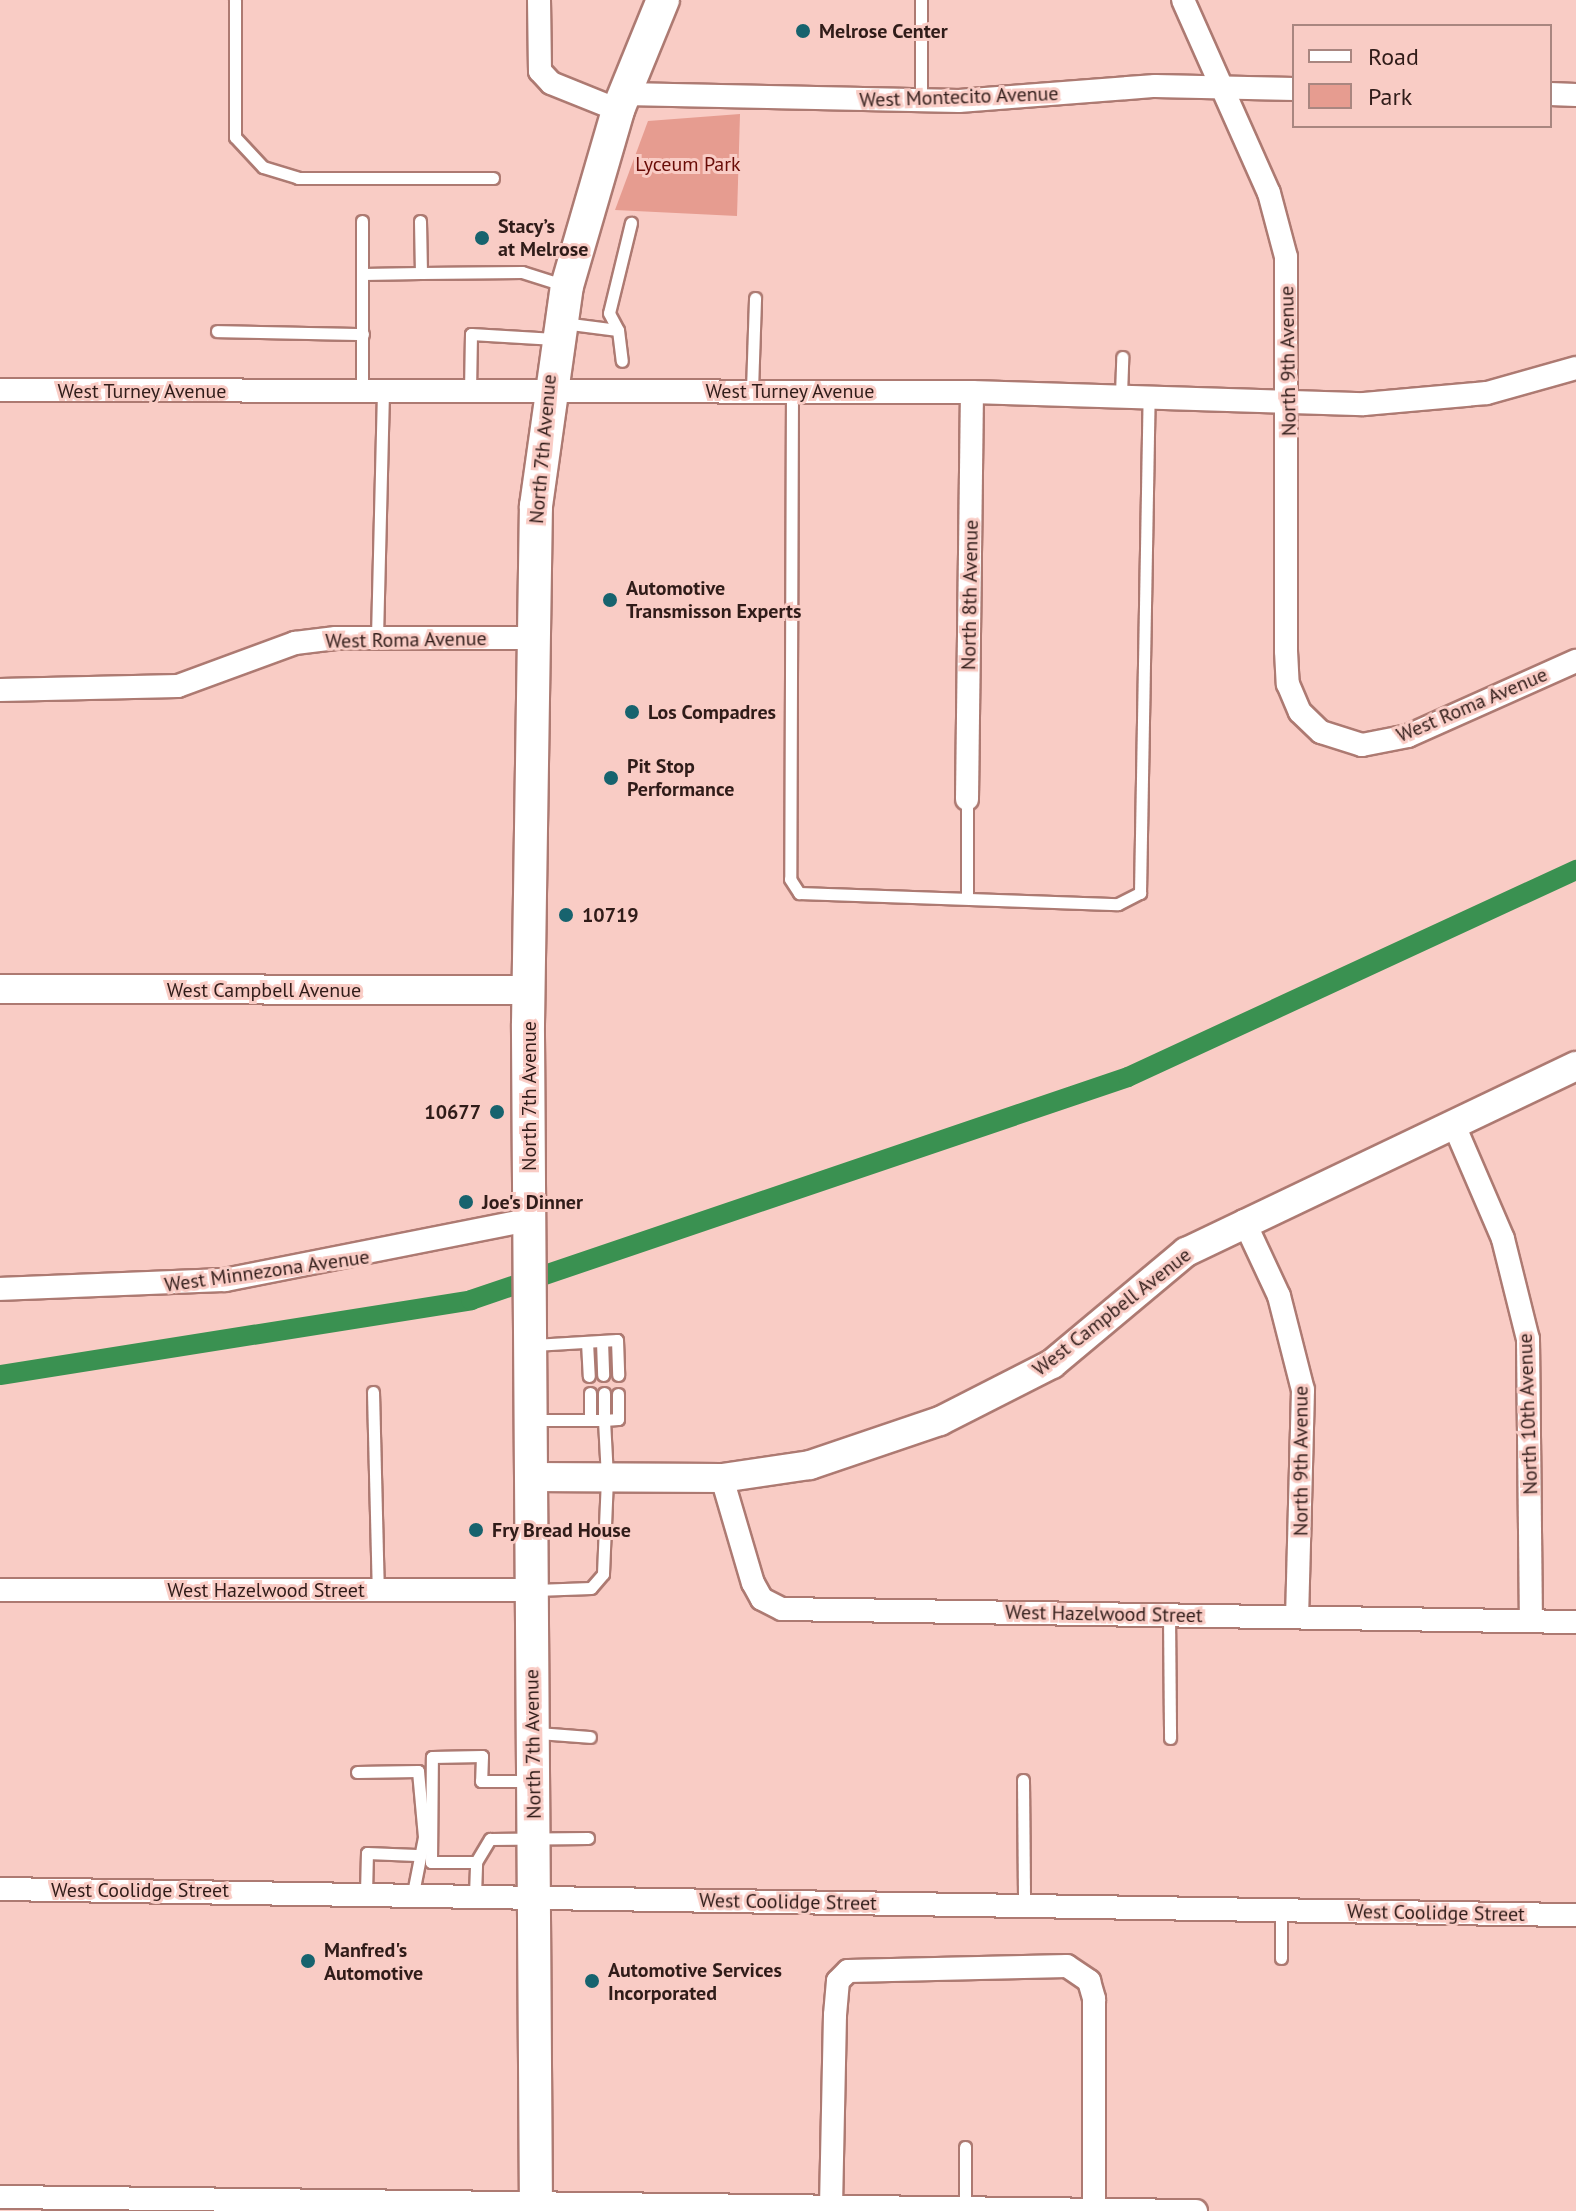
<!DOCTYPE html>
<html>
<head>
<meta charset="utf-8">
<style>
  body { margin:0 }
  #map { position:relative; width:1576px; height:2211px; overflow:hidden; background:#f9ccc5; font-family:"PT Sans",sans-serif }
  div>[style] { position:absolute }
  .green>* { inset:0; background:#e69c90 }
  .canal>* { height:20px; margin:-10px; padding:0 10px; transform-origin:10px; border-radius:10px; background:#3a9151 }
  .roads { filter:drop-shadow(2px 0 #ad7a72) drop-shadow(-2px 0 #ad7a72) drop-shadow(0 2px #ad7a72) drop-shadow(0 -2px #ad7a72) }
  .service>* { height:11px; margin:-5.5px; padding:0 5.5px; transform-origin:5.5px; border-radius:5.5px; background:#fff }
  .minor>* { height:22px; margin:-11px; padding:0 11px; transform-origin:11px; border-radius:11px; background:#fff }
  .tertiary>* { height:28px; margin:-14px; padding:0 14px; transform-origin:14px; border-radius:14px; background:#fff }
  .secondary>* { height:32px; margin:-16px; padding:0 16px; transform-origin:16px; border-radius:16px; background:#fff }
  .dots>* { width:22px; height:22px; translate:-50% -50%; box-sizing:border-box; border:4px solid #f9ccc5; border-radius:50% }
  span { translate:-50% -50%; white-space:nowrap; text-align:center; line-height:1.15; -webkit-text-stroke:6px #f9ccc5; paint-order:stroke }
  .poi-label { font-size:20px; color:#301c19; font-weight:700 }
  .left { translate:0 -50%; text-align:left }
  .right { translate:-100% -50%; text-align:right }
  .street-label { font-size:20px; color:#301c19 }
  .park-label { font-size:20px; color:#690c07 }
  .legend { position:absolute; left:1292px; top:24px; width:260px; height:104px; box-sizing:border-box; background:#f9ccc5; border:2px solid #a98680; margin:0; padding:10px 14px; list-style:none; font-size:24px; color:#301c19 }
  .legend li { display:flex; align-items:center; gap:16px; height:40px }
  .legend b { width:40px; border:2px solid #a98680 }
</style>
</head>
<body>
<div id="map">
  <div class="green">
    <i style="clip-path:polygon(740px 114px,737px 216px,615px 210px,648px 121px)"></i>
  </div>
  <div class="canal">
    <i style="left:0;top:1375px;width:477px;rotate:-9deg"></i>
    <i style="left:471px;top:1300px;width:694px;rotate:-18.75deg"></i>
    <i style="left:1128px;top:1077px;width:494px;rotate:-24.8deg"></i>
  </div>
  <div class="roads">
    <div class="service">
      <i style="left:235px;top:0;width:137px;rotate:90deg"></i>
      <i style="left:235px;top:137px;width:41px;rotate:47deg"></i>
      <i style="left:263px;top:167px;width:37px;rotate:17deg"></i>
      <i style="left:298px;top:178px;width:195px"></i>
      <i style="left:921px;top:101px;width:101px;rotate:-90deg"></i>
      <i style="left:420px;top:221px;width:52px;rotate:88.9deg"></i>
      <i style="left:421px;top:273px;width:101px;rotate:-0.6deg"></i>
      <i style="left:522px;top:272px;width:43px;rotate:17.6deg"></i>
      <i style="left:363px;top:274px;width:58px;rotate:-1deg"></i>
      <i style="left:563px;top:323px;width:55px;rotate:7.3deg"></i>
      <i style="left:618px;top:330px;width:31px;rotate:83deg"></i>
      <i style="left:618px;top:330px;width:19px;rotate:-118deg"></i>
      <i style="left:609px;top:313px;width:93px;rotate:-76.3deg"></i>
      <i style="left:217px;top:331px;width:146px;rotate:1.2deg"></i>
      <i style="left:752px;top:390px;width:92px;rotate:-88.1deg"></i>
      <i style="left:792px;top:390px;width:489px;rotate:90.2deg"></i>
      <i style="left:790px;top:879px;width:17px;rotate:57deg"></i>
      <i style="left:799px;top:893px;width:319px;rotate:2deg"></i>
      <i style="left:1118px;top:904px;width:25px;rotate:-27deg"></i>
      <i style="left:1140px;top:893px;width:497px;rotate:-89deg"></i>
      <i style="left:362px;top:391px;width:170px;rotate:-90deg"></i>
      <i style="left:470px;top:391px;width:57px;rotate:-89deg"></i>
      <i style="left:471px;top:334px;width:84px;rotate:3.4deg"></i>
      <i style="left:1121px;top:395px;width:38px;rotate:-88deg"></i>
      <i style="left:377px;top:637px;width:246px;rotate:-88.6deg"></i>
      <i style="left:967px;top:898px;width:99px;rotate:-90deg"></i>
      <i style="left:602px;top:1341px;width:34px;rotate:88deg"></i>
      <i style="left:587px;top:1342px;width:34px;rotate:87deg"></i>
      <i style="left:534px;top:1345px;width:83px;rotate:-3.4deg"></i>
      <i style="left:617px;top:1340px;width:35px;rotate:88deg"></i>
      <i style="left:373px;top:1392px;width:198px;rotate:88.6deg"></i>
      <i style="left:590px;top:1393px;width:27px;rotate:90deg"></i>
      <i style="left:604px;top:1393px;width:27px;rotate:90deg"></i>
      <i style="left:604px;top:1420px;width:14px;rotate:-4deg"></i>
      <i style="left:618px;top:1419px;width:25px;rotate:-90deg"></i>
      <i style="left:535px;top:1420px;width:69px"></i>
      <i style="left:604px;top:1420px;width:58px;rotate:87deg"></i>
      <i style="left:607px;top:1478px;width:96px;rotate:92.4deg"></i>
      <i style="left:603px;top:1574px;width:18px;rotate:131deg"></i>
      <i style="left:591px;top:1588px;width:56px;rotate:178deg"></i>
      <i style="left:1169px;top:1615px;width:123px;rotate:89.5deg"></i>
      <i style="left:537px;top:1733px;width:53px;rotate:4.3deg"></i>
      <i style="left:357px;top:1772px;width:61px;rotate:-0.9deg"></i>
      <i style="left:418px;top:1771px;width:66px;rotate:84.8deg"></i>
      <i style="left:424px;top:1837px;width:57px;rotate:101.1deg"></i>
      <i style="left:1023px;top:1780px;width:126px;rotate:89.5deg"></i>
      <i style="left:476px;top:1862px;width:27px;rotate:-59deg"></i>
      <i style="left:490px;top:1839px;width:98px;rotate:-0.6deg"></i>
      <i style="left:366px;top:1893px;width:40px;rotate:-88.6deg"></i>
      <i style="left:367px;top:1853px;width:49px;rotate:2.3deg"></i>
      <i style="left:475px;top:1895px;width:33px;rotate:-88deg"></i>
      <i style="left:476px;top:1862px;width:45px;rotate:180deg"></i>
      <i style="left:431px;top:1862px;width:105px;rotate:-89.5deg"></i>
      <i style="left:432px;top:1757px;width:50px;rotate:-1.1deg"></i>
      <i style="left:482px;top:1756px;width:25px;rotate:92deg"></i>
      <i style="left:481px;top:1781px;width:50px"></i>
      <i style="left:1281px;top:1911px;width:47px;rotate:90deg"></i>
      <i style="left:965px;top:2208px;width:61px;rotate:-90deg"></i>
    </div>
    <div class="minor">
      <i style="left:539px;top:0;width:71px;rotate:89.2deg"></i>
      <i style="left:540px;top:71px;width:16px;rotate:47deg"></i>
      <i style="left:551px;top:83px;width:72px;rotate:21.9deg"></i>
      <i style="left:1183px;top:0;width:211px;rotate:66deg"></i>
      <i style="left:1269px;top:193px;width:66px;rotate:75.1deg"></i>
      <i style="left:1286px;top:257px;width:394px;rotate:90deg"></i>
      <i style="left:1286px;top:651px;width:33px;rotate:87deg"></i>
      <i style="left:1288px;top:684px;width:30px;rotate:67deg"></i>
      <i style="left:1300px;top:712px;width:29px;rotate:44deg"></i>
      <i style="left:1321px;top:732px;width:43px;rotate:17.6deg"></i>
      <i style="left:1362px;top:745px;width:47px;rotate:-11.1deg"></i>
      <i style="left:1408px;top:736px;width:184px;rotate:-24.1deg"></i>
      <i style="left:625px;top:94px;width:334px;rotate:1.2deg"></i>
      <i style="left:959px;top:101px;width:197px;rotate:-4.4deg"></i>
      <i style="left:1155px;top:86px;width:139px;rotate:1.2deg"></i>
      <i style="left:1550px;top:94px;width:26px;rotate:2deg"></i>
      <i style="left:0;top:390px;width:972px;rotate:0.12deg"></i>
      <i style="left:972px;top:392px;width:392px;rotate:1.8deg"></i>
      <i style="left:1364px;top:404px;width:123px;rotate:-5.1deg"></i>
      <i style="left:1487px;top:393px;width:92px;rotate:-15.7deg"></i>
      <i style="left:0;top:690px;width:178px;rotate:-1.3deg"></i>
      <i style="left:178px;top:686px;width:125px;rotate:-20.2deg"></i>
      <i style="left:295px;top:643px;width:41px;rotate:-7deg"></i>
      <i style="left:336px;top:638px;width:196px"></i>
      <i style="left:967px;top:799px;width:407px;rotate:-89.3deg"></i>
      <i style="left:1454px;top:1125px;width:124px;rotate:66.7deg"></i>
      <i style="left:1503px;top:1239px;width:103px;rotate:76deg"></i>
      <i style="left:1528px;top:1339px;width:282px;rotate:89.4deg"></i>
      <i style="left:1244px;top:1221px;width:83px;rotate:65deg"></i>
      <i style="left:1279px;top:1296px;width:97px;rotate:75.7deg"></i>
      <i style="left:1303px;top:1390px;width:226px;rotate:91.5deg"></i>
      <i style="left:0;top:1289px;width:225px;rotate:-2.3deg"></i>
      <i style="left:225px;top:1280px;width:310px;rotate:-11.2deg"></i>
      <i style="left:722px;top:1478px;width:109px;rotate:73.6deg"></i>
      <i style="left:753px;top:1583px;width:18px;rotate:61deg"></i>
      <i style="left:762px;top:1599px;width:22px;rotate:27deg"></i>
      <i style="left:782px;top:1609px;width:794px;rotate:0.94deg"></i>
      <i style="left:0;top:1590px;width:531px"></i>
      <i style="left:0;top:1889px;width:1576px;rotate:0.95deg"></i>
      <i style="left:0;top:2197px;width:1196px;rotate:0.67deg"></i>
      <i style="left:831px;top:2206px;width:191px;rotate:-88.8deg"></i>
      <i style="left:835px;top:2015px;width:34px;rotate:-85deg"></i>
      <i style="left:838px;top:1981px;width:14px;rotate:-45deg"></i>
      <i style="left:848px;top:1971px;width:219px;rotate:-1.3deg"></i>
      <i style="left:1067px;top:1966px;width:27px;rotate:34deg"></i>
      <i style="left:1089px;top:1981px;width:19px;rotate:74deg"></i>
      <i style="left:1094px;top:1999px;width:211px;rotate:90deg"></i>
    </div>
    <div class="tertiary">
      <i style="left:0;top:989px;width:529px;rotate:0.11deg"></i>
      <i style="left:530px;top:1477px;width:192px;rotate:0.3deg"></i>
      <i style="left:722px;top:1478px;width:89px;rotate:-8.4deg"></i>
      <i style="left:810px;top:1465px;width:137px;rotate:-18.7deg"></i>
      <i style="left:940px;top:1421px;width:126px;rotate:-27deg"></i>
      <i style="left:1052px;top:1364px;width:175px;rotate:-39.9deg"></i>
      <i style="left:1186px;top:1252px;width:432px;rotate:-25.5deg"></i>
    </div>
    <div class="secondary">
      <i style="left:536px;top:2211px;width:1187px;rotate:-90.39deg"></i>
      <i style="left:528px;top:1024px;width:518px;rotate:-89.12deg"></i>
      <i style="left:536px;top:506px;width:222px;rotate:-82deg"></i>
      <i style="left:567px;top:286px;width:183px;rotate:-73.8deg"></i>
      <i style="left:618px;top:110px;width:119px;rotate:-67.8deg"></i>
    </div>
  </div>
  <div class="dots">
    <i style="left:803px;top:31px;background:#17636e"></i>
    <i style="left:482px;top:238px;background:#17636e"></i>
    <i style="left:610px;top:600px;background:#17636e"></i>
    <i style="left:632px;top:712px;background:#17636e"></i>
    <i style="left:611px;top:778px;background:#17636e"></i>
    <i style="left:566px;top:915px;background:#17636e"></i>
    <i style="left:497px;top:1112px;background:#17636e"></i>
    <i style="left:466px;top:1202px;background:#17636e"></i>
    <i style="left:476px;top:1530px;background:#17636e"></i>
    <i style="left:308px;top:1961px;background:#17636e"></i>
    <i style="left:592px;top:1981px;background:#17636e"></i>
  </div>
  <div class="poi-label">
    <span class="left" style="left:819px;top:31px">Melrose Center</span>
    <span class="left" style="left:498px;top:238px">Stacy’s<br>at Melrose</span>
    <span class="left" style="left:626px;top:600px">Automotive<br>Transmisson Experts</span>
    <span class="left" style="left:648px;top:712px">Los Compadres</span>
    <span class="left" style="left:627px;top:778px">Pit Stop<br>Performance</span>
    <span class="left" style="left:582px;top:915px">10719</span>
    <span class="right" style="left:481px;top:1112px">10677</span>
    <span class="left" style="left:482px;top:1202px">Joe's Dinner</span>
    <span class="left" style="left:492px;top:1530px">Fry Bread House</span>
    <span class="left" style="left:324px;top:1962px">Manfred's<br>Automotive</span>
    <span class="left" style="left:608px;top:1982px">Automotive Services<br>Incorporated</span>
  </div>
  <div class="street-label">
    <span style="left:959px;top:97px;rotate:-2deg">West Montecito Avenue</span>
    <span style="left:1288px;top:361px;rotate:-91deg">North 9th Avenue</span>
    <span style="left:142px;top:391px">West Turney Avenue</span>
    <span style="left:790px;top:391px">West Turney Avenue</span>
    <span style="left:543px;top:449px;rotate:-85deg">North 7th Avenue</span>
    <span style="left:970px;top:595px;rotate:-89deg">North 8th Avenue</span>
    <span style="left:406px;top:640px;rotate:-1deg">West Roma Avenue</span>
    <span style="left:1472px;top:705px;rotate:-23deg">West Roma Avenue</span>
    <span style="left:264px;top:990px">West Campbell Avenue</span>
    <span style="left:529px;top:1096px;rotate:-90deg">North 7th Avenue</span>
    <span style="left:267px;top:1271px;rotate:-8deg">West Minnezona Avenue</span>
    <span style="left:1112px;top:1312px;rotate:-38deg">West Campbell Avenue</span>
    <span style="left:1528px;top:1414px;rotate:-92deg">North 10th Avenue</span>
    <span style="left:1301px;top:1461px;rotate:-90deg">North 9th Avenue</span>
    <span style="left:266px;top:1590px">West Hazelwood Street</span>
    <span style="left:1104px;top:1614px;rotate:1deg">West Hazelwood Street</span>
    <span style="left:533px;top:1744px;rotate:-91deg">North 7th Avenue</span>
    <span style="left:140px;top:1890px">West Coolidge Street</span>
    <span style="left:788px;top:1902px;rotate:1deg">West Coolidge Street</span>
    <span style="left:1436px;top:1913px;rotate:1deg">West Coolidge Street</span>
  </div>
  <div class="park-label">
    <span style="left:688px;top:164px">Lyceum Park</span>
  </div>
  <ul class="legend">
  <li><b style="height:10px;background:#fff"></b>Road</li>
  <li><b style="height:22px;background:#e69c90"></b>Park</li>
  </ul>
</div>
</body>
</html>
